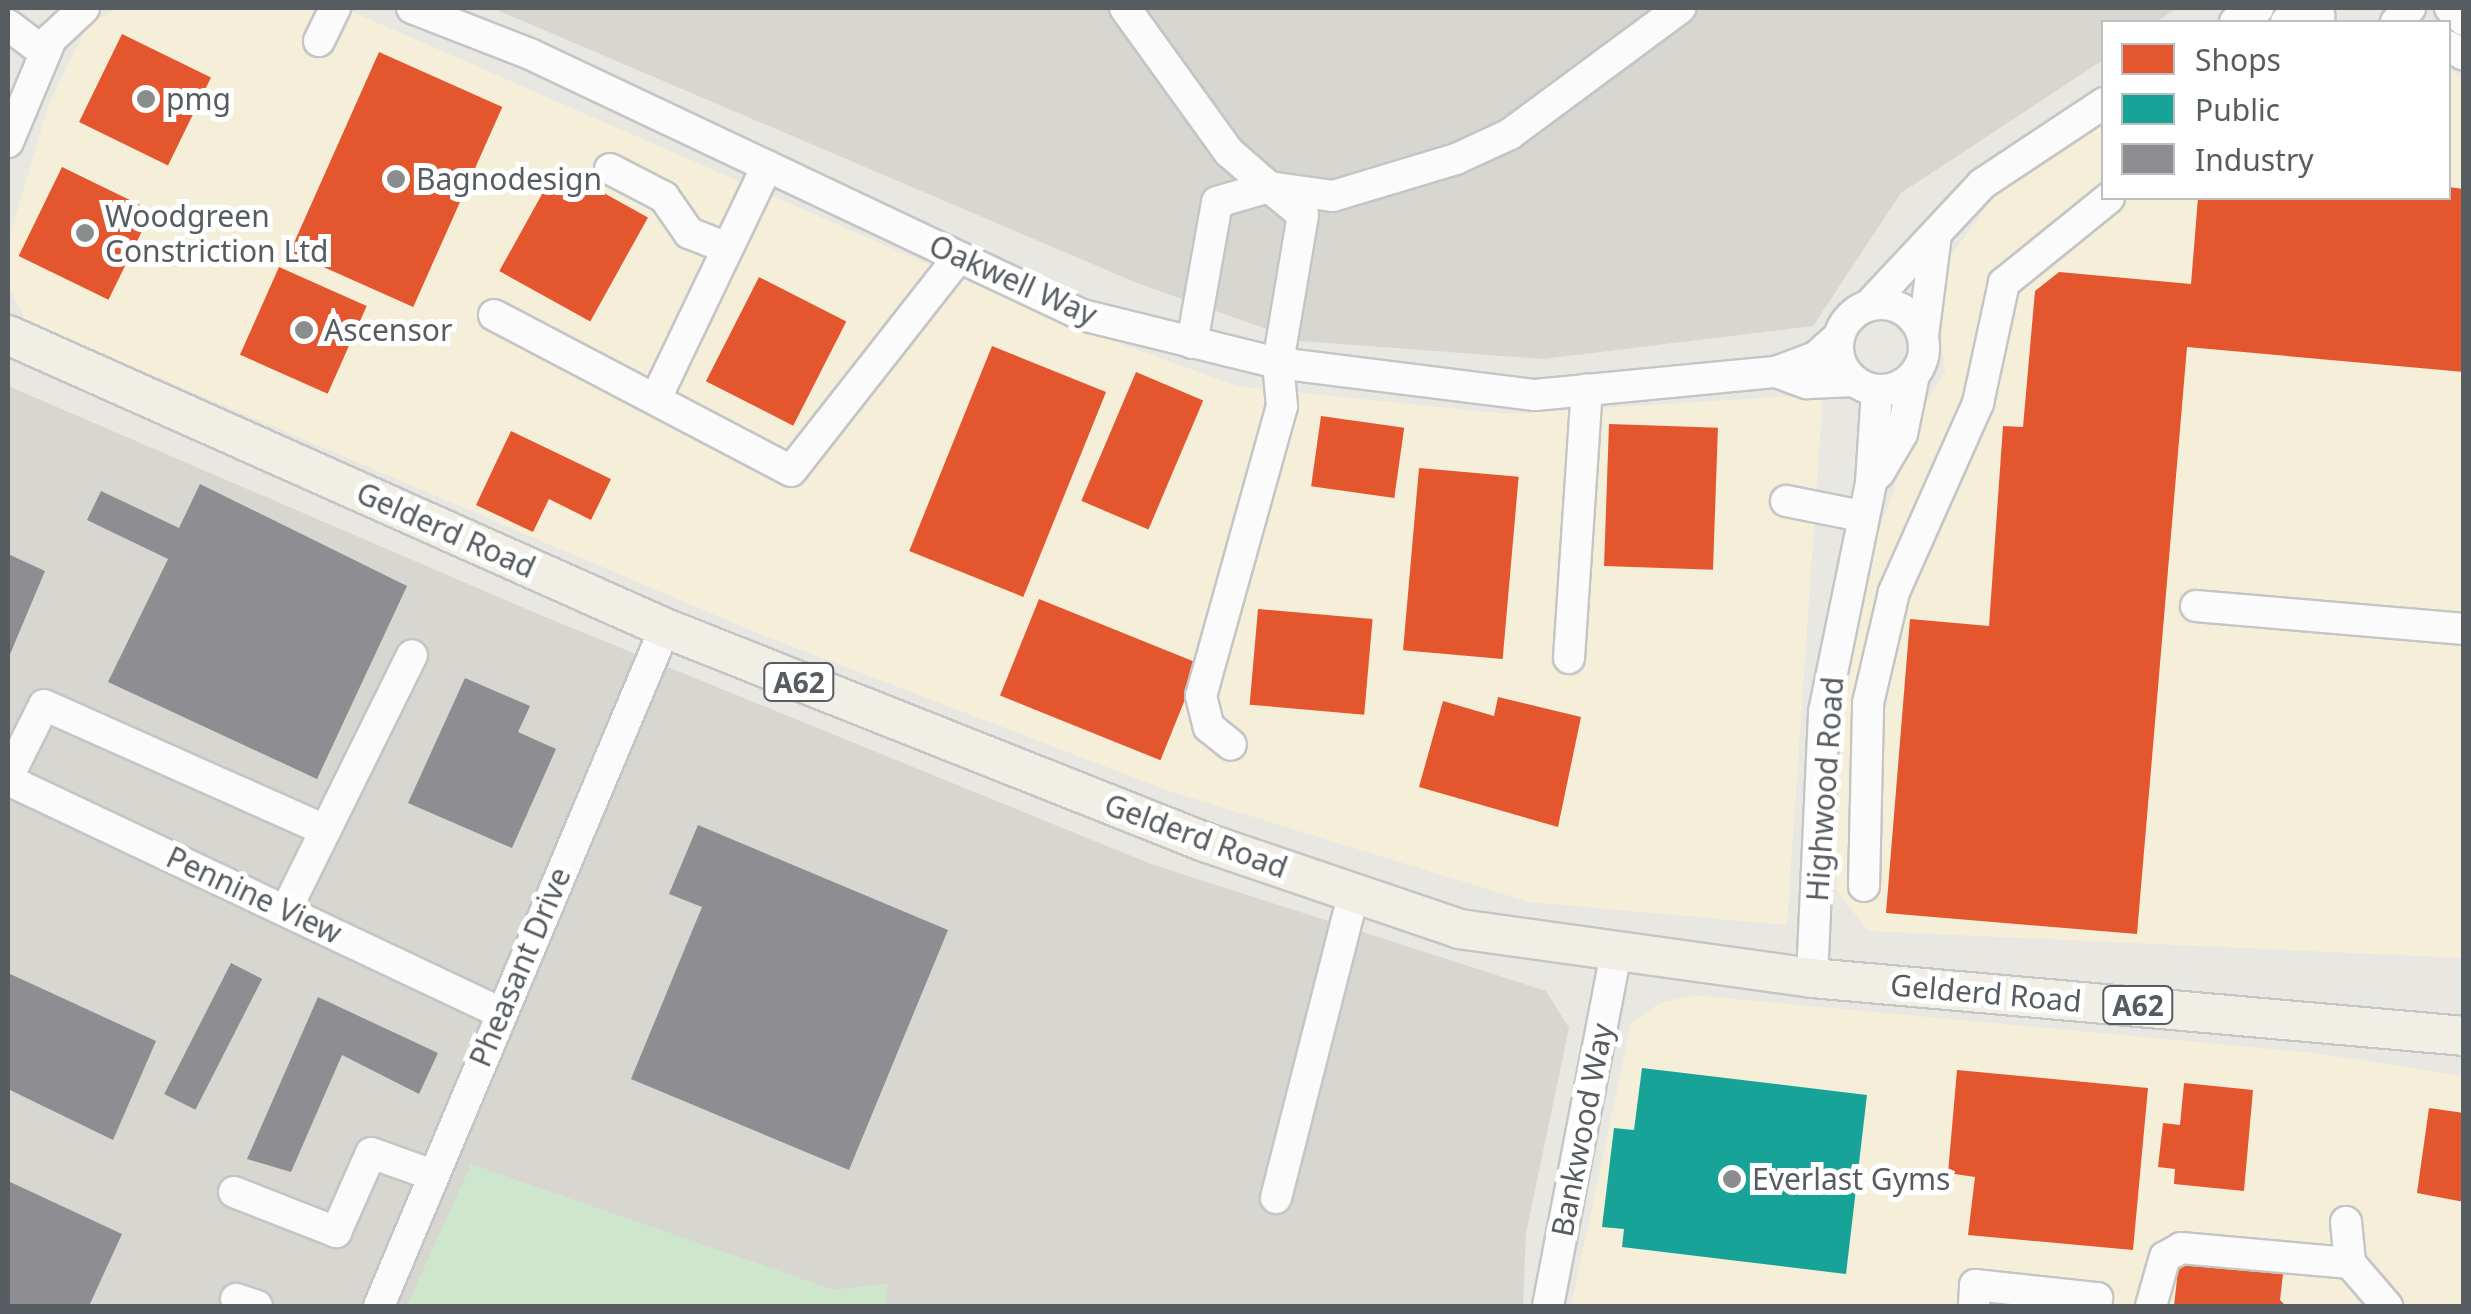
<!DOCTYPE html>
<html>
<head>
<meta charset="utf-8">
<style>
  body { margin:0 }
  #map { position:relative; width:2471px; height:1314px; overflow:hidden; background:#e8e7e2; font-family:"Noto Sans",sans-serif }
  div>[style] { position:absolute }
  .commercial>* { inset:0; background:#f5eed8 }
  .industrial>* { inset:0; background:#d8d6d1 }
  .green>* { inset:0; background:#cee6cb }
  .shops>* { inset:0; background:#e4572e; transform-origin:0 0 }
  .public>* { inset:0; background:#17a398 }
  .industry>* { inset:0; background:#8d8d92; transform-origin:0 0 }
  .roads { filter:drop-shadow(2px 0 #c4c5c4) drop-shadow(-2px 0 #c4c5c4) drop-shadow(0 2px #c4c5c4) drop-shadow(0 -2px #c4c5c4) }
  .minor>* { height:30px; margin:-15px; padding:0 15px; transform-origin:15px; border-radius:15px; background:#fcfbfb }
  .minor>.ring { margin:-15px; padding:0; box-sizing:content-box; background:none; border:30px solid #fcfbfb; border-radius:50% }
  .major>* { height:38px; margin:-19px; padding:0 19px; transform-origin:19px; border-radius:19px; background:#f1efe5 }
  .dots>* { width:28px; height:28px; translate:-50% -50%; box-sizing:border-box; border:5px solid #fff; border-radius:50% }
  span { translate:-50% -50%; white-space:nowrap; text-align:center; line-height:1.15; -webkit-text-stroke:10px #fff; paint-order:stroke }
  .shield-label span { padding:2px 8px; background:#fff; border:2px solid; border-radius:8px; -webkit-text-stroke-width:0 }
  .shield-label { font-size:28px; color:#575c61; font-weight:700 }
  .poi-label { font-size:30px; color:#575c61 }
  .left { translate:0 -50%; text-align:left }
  .street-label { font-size:30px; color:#575c61 }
  .frame { position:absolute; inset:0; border:10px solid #575c61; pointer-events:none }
  .legend { position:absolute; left:2101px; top:20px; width:350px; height:180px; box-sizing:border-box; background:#fff; border:2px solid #bcbec0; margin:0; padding:12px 18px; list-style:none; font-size:30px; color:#575c61 }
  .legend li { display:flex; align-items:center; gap:20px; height:50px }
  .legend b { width:50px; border:2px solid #bcbec0 }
</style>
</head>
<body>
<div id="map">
  <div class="commercial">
    <i style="clip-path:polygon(117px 8px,344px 8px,1058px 321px,1237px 386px,1507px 414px,1823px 394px,1787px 925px,1529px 902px,1169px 791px,757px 633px,26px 321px,8px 285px,8px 242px,48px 106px,88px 25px)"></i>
    <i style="clip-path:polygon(2449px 68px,2464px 82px,2463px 958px,1868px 931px,1836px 890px,1842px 684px,1878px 534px,1924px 405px,1945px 372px,1937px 302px,1948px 259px,1996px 194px,2103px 119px,2104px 198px,2448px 198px)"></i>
    <i style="clip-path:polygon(1692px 995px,2316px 1053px,2463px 1076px,2463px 1306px,1571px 1306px,1631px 1024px,1658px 1004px)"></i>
  </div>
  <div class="industrial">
    <i style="clip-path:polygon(492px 8px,2177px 8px,2156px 22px,2104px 22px,2103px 60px,1901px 193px,1813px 326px,1543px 359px,1300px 341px,1137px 283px)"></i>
    <i style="clip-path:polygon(8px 386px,538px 614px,1151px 864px,1546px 991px,1569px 1028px,1526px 1233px,1523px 1306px,885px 1306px,887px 1284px,833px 1290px,472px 1165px,413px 1306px,8px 1306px)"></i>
  </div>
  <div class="green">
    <i style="clip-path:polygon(471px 1164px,833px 1290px,888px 1284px,885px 1306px,407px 1306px)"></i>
  </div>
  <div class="shops">
    <i style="left:122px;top:34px;width:99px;height:98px;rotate:26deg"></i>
    <i style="left:379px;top:52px;width:135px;height:219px;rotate:24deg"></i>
    <i style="left:62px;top:167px;width:100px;height:99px;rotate:26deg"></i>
    <i style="left:557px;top:167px;width:104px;height:119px;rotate:29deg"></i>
    <i style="clip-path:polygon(2448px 187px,2464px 189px,2464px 372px,2187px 347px,2137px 934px,1886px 913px,1910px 619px,1989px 626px,2003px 426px,2023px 427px,2035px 291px,2059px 272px,2191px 284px,2198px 198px,2448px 198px)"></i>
    <i style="left:279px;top:267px;width:96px;height:96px;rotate:24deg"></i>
    <i style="left:759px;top:277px;width:98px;height:117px;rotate:27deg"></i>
    <i style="left:992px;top:346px;width:123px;height:221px;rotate:22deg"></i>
    <i style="left:1136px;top:372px;width:73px;height:140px;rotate:23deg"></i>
    <i style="left:1321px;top:416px;width:84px;height:71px;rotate:8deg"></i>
    <i style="left:1609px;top:424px;width:109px;height:142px;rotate:2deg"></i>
    <i style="clip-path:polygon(511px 431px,611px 479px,591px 520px,549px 499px,533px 532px,476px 505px)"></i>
    <i style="left:1419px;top:468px;width:100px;height:183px;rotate:5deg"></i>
    <i style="left:1039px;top:599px;width:173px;height:104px;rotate:22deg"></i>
    <i style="left:1258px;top:609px;width:115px;height:96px;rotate:5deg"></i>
    <i style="clip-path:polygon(1498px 697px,1581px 717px,1558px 827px,1419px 787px,1443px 701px,1494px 716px)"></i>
    <i style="clip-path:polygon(1957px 1070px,2148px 1088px,2133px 1250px,1968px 1235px,1975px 1177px,1948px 1173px)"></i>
    <i style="clip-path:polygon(2184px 1083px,2253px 1090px,2244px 1191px,2174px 1184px,2175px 1169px,2158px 1167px,2163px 1123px,2180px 1125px)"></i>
    <i style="clip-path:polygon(2429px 1108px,2464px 1113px,2464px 1202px,2417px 1193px)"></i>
    <i style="clip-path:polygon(2179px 1261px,2283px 1274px,2280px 1300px,2286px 1306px,2174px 1306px)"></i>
  </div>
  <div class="public">
    <i style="clip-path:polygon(1642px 1068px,1867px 1095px,1846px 1274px,1622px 1247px,1624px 1229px,1602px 1227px,1614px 1128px,1634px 1130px)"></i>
  </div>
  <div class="industry">
    <i style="clip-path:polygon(200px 484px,407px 586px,317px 779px,108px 682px,168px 559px,87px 520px,101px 491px,179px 528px)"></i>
    <i style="clip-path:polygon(8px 554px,45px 571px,8px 659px)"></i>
    <i style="clip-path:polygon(465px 678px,530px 706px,518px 732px,556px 749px,512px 848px,408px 803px)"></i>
    <i style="clip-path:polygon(698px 825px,948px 930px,849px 1170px,631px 1079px,702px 907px,669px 894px)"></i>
    <i style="left:231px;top:963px;width:35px;height:147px;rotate:27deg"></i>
    <i style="clip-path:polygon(8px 973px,156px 1041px,113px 1140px,8px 1089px)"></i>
    <i style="clip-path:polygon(318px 997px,438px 1053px,419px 1094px,342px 1055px,291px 1172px,247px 1159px)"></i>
    <i style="clip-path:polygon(8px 1181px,122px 1234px,89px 1306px,8px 1306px)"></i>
  </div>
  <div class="roads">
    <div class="minor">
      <i style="left:412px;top:8px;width:127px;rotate:21.3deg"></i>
      <i style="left:530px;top:54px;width:611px;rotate:25.31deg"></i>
      <i style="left:1082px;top:315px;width:202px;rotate:13.8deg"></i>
      <i style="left:1278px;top:363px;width:259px;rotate:7.1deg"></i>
      <i style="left:1535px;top:395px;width:242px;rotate:-5.5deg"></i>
      <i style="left:1776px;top:372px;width:43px;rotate:-20.6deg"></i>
      <i style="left:1816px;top:357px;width:31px;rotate:-42deg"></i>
      <i style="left:1125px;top:8px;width:178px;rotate:54.2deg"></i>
      <i style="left:1229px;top:152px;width:53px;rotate:41.2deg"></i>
      <i style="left:1269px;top:187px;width:65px;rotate:8deg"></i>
      <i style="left:1333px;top:196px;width:128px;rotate:-16.7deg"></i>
      <i style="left:1456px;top:159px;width:60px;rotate:-24.8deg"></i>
      <i style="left:1510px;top:134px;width:212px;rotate:-36.5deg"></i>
      <i style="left:2450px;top:8px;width:18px;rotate:41deg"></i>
      <i style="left:2235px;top:22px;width:27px;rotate:-31deg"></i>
      <i style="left:2286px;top:22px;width:34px;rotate:-10deg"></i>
      <i style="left:2396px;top:22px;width:20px;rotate:-45deg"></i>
      <i style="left:8px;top:25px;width:46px;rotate:37.1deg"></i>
      <i style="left:319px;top:41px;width:37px;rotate:-64deg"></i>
      <i style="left:2448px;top:46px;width:18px;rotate:29deg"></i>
      <i style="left:8px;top:142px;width:112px;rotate:-67.3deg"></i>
      <i style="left:51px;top:39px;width:45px;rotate:-43.2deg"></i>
      <i style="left:610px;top:169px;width:61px;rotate:27.4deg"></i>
      <i style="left:664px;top:197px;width:44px;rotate:55.2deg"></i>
      <i style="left:689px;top:233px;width:41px;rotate:21.5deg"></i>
      <i class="ring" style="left:1838px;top:304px;width:56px;height:56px"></i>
      <i style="left:1868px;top:306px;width:167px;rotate:-46.9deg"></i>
      <i style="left:1982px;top:184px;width:146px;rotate:-33.6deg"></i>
      <i style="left:494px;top:315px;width:335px;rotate:27.7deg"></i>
      <i style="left:791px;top:471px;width:272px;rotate:-51.9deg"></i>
      <i style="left:1923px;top:336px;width:103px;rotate:-82.7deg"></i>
      <i style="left:1192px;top:343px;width:143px;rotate:-79.9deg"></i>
      <i style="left:1217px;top:202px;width:54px;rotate:-16.1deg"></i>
      <i style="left:1269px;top:187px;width:44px;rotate:39.5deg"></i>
      <i style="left:1303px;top:215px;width:150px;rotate:99.6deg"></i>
      <i style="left:1278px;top:363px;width:43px;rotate:84.7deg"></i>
      <i style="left:1282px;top:406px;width:301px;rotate:105.6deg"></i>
      <i style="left:1201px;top:696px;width:32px;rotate:76deg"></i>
      <i style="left:1209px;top:727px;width:28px;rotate:39deg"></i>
      <i style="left:1776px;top:372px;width:33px;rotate:20deg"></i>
      <i style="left:1807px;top:383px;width:48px;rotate:-2.4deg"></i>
      <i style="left:657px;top:396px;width:255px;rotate:-64.4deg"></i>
      <i style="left:1879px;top:473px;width:45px;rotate:-59.5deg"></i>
      <i style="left:1902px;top:434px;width:60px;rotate:-78.5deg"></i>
      <i style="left:1786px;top:501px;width:76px;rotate:11.3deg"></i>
      <i style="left:2196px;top:606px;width:269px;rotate:4.9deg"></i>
      <i style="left:1569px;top:658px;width:269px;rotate:-86.2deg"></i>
      <i style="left:8px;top:777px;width:80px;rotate:-63.4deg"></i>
      <i style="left:44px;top:705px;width:308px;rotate:24deg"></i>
      <i style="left:8px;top:780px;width:543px;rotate:25.29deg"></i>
      <i style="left:1864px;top:886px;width:183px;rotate:-88.7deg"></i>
      <i style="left:1868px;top:703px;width:114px;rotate:-76.8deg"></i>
      <i style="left:1894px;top:592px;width:207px;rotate:-66deg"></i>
      <i style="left:1978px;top:403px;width:123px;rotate:-77.8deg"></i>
      <i style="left:2004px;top:283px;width:135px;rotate:-39deg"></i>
      <i style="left:286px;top:910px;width:284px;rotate:-63.7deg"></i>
      <i style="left:1812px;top:978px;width:266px;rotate:-87.4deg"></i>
      <i style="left:1824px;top:712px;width:234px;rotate:-78.4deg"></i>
      <i style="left:1871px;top:483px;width:93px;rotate:-86.3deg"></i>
      <i style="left:234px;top:1192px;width:110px;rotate:21.4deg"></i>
      <i style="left:336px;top:1232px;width:86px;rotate:-66.1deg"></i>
      <i style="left:371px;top:1153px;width:66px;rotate:19.5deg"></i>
      <i style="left:1276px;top:1198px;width:315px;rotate:-75.7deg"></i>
      <i style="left:2346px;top:1222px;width:41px;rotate:84.4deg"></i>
      <i style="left:2350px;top:1263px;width:57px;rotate:49.3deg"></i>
      <i style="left:236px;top:1299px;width:22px;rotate:18deg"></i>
      <i style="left:379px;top:1306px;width:736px;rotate:-67.13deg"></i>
      <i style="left:1548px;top:1306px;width:359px;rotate:-79.1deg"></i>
      <i style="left:1974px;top:1306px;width:21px;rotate:-87deg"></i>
      <i style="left:1975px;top:1285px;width:123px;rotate:6.1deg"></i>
      <i style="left:2097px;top:1298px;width:8px;rotate:97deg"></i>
      <i style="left:2151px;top:1306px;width:51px;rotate:-74.1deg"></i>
      <i style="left:2165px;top:1257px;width:18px;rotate:-29deg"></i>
      <i style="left:2181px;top:1248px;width:170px;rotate:5.1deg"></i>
    </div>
    <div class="major">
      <i style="left:8px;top:335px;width:719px;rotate:24.04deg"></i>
      <i style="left:665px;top:628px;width:583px;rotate:21.64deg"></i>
      <i style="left:1207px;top:843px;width:266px;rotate:18.8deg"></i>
      <i style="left:1459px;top:929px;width:356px;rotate:7.9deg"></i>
      <i style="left:1812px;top:978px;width:655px;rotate:5.08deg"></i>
    </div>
  </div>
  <div class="dots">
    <i style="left:146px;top:99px;background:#8a8d8e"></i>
    <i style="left:396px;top:179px;background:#8a8d8e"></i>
    <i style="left:85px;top:233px;background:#8a8d8e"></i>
    <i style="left:304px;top:330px;background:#8a8d8e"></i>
    <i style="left:1732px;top:1179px;background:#8a8d8e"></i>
  </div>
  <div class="shield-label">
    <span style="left:799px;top:682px">A62</span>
    <span style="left:2138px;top:1005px">A62</span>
  </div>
  <div class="poi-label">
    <span class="left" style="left:166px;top:99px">pmg</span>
    <span class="left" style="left:416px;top:179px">Bagnodesign</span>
    <span class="left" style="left:105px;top:233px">Woodgreen<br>Constriction Ltd</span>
    <span class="left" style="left:324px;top:330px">Ascensor</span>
    <span class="left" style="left:1752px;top:1179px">Everlast Gyms</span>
  </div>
  <div class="street-label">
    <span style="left:1013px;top:280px;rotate:24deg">Oakwell Way</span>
    <span style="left:446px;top:530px;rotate:24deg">Gelderd Road</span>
    <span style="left:1825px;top:789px;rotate:-86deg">Highwood Road</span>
    <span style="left:1196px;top:836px;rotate:20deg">Gelderd Road</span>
    <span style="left:254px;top:895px;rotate:25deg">Pennine View</span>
    <span style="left:520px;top:967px;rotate:-67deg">Pheasant Drive</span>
    <span style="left:1986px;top:993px;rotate:5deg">Gelderd Road</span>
    <span style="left:1582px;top:1130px;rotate:-79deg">Bankwood Way</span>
  </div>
  <div class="frame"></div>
  <ul class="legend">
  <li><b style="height:28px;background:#e4572e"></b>Shops</li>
  <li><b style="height:28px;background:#17a398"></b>Public</li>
  <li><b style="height:28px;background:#8d8d92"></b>Industry</li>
  </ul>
</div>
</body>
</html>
